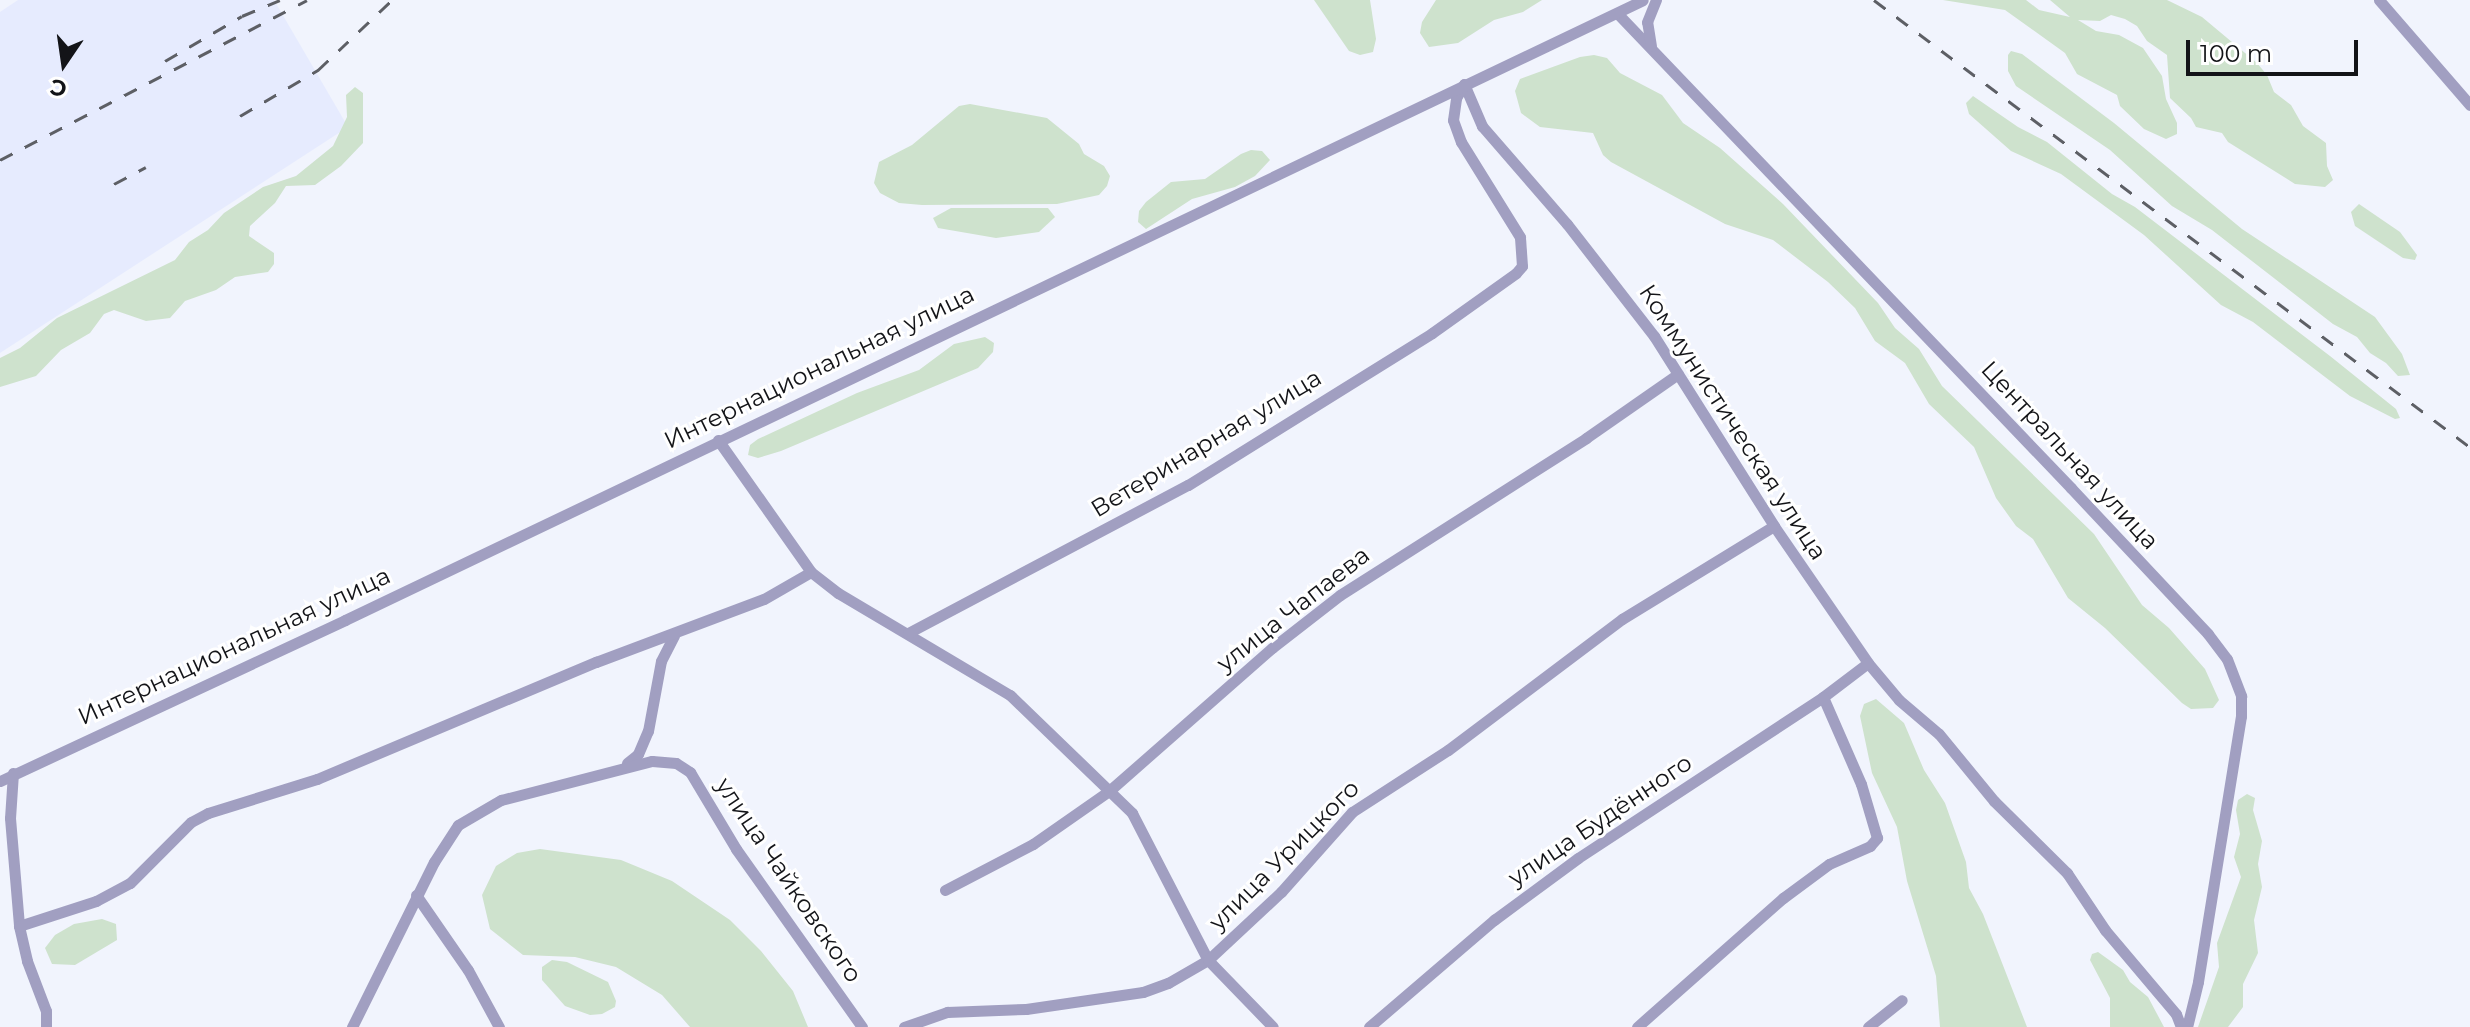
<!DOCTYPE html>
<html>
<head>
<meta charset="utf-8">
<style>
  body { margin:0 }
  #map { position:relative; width:2470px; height:1027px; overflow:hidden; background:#f1f4fd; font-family:Montserrat,sans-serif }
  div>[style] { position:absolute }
  .built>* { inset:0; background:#e6ebfe }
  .green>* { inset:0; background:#cee2cd }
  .minor>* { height:11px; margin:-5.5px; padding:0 5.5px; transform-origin:5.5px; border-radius:5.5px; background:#a19fc1 }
  .rail>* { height:3px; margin-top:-1.5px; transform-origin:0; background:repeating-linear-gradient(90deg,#5d5f65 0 14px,transparent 0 28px) }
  span { translate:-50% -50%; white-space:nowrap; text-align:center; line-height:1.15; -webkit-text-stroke:6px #fff; paint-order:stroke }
  .street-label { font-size:24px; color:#131418 }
  .north { position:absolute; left:24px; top:24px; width:80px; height:80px; -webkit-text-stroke:6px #fff; paint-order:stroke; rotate:193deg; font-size:22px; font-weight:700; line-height:32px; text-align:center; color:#131418 }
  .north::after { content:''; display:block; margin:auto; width:28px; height:36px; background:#131418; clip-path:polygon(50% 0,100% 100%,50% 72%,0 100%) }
  .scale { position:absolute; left:2186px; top:40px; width:172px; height:36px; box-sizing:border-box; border:4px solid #131418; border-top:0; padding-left:10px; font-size:24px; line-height:28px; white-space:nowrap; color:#131418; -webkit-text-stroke:6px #fff; paint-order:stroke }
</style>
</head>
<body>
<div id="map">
  <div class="built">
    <i style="clip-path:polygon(18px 0,274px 0,348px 127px,0 353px,0 12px)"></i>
  </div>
  <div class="green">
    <i style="clip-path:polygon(1314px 0,1370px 0,1376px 39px,1373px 52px,1360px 55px,1349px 51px)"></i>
    <i style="clip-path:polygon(1436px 0,1542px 0,1523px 12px,1494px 20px,1458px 43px,1429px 47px,1420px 33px,1422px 22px)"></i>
    <i style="clip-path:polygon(1943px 0,2026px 0,2039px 10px,2070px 17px,2050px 0,2167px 0,2202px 17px,2257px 63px,2267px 75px,2274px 92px,2291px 105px,2303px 126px,2326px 143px,2327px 166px,2333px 180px,2325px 187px,2295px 184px,2228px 142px,2222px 133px,2196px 127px,2191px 118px,2170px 98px,2167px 55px,2147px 41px,2137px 26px,2125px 19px,2111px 15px,2100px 21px,2078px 20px,2096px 31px,2119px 35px,2143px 48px,2162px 76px,2166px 99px,2177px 123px,2177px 134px,2166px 139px,2144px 129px,2120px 106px,2117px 95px,2077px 74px,2065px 53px,2005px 10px)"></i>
    <i style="clip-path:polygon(2011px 51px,2022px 54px,2114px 123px,2242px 229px,2375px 317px,2402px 354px,2410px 375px,2398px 376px,2386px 363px,2370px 353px,2357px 337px,2333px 324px,2212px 230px,2172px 206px,2110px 150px,2016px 86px,2008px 71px,2008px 55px)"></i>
    <i style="clip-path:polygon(1594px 55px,1607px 58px,1620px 73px,1662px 95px,1683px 123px,1720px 148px,1783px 204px,1878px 303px,1895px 328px,1919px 349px,1942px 386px,2094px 534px,2142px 605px,2169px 628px,2205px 669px,2219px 700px,2213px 708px,2191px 709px,2182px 703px,2105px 628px,2068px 598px,2033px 539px,2016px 526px,1996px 498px,1974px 447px,1929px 404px,1905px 363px,1875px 341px,1855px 308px,1828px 282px,1773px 240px,1725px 224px,1611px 162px,1603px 155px,1593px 133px,1540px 127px,1521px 113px,1515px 91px,1520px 79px,1580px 57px)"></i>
    <i style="clip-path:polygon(355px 87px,363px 93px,363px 143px,341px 166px,315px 185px,286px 186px,275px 203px,250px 226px,249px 236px,274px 253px,274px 264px,268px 272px,235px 277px,216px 290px,185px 301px,170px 318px,146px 321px,114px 310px,104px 314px,90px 333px,61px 350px,36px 376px,0 387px,0 358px,20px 348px,57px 318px,175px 260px,189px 242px,208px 230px,224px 213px,263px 187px,296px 176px,333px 146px,347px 117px,346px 95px)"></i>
    <i style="clip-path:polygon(1973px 96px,2018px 127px,2047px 142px,2112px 194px,2135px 207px,2330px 356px,2396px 409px,2400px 418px,2395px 419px,2350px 396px,2253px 322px,2221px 305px,2144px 235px,2061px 174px,2011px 151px,1969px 114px,1966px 103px)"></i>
    <i style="clip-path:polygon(970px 104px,1047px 118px,1079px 144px,1084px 154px,1104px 166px,1110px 176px,1107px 186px,1099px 195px,1057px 204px,922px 205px,899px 203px,880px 193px,874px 183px,879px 162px,912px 145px,959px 106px)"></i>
    <i style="clip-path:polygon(1251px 150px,1262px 151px,1270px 160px,1255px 176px,1235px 187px,1192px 199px,1146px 229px,1138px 222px,1139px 211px,1146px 202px,1171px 182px,1205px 179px,1241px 154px)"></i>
    <i style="clip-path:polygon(2359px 204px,2400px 232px,2417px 255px,2415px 260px,2403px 258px,2355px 226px,2351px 212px)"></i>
    <i style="clip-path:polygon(951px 208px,1048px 208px,1055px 217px,1039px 232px,996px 238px,938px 228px,933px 218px)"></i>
    <i style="clip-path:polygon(985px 337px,994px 343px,993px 352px,978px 368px,781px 451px,758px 458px,748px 455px,750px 445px,758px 439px,857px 393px,919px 370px,954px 344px)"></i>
    <i style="clip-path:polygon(1876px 699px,1904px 723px,1924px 770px,1945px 803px,1966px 862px,1969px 888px,1983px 914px,2027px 1027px,1940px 1027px,1936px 976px,1907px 881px,1897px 827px,1872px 773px,1860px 716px,1864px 704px)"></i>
    <i style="clip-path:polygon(2247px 794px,2255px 798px,2253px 810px,2262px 841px,2258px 864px,2262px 887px,2254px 920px,2258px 953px,2243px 984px,2243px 1007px,2228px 1027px,2198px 1027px,2219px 967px,2217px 943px,2241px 877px,2234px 857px,2240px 834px,2236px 810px,2238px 800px)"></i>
    <i style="clip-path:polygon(540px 849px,621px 860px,672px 881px,730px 920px,761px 951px,793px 991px,808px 1027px,690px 1027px,662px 995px,616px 967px,575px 957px,523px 955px,490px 929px,482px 895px,496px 866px,517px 853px)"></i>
    <i style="clip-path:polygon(102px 919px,116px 924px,117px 940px,75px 965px,52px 964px,45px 948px,55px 935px,74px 924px)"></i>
    <i style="clip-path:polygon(2098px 952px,2123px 970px,2130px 982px,2148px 997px,2164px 1027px,2110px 1027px,2110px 998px,2090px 960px,2092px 954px)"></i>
    <i style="clip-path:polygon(552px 960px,567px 962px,608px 982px,616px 1001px,615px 1007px,602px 1014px,590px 1015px,565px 1006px,542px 980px,542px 967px)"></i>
  </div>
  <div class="minor">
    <i style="left:2379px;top:0;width:139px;rotate:49.1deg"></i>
    <i style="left:1617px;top:13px;width:657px;rotate:46.29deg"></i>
    <i style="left:2071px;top:488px;width:200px;rotate:46.8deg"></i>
    <i style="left:2208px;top:634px;width:31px;rotate:53deg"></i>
    <i style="left:2227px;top:659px;width:40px;rotate:69deg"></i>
    <i style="left:2241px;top:696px;width:20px;rotate:90deg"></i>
    <i style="left:2241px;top:716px;width:269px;rotate:99.2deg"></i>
    <i style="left:2198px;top:982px;width:46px;rotate:103.7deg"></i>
    <i style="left:1651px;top:46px;width:24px;rotate:-99deg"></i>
    <i style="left:1647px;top:22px;width:24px;rotate:-68deg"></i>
    <i style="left:1464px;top:84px;width:46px;rotate:66.8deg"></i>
    <i style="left:1482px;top:126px;width:130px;rotate:49.1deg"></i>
    <i style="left:1567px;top:224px;width:142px;rotate:52.2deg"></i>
    <i style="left:1654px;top:336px;width:225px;rotate:57.7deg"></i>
    <i style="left:1774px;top:526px;width:166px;rotate:55.5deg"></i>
    <i style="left:1868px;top:663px;width:48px;rotate:50deg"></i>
    <i style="left:1899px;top:700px;width:52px;rotate:40.4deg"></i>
    <i style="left:1939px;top:734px;width:87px;rotate:50.6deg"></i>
    <i style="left:1994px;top:801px;width:103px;rotate:44.6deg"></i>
    <i style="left:2067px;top:873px;width:69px;rotate:56.3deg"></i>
    <i style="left:2105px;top:930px;width:110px;rotate:49.8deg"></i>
    <i style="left:2176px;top:1014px;width:14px;rotate:69deg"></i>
    <i style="left:718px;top:440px;width:161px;rotate:54.8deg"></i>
    <i style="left:811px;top:572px;width:34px;rotate:38deg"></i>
    <i style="left:838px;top:593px;width:200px;rotate:30.7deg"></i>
    <i style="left:1010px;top:695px;width:170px;rotate:44deg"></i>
    <i style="left:1132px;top:813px;width:165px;rotate:62.7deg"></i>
    <i style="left:1208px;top:960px;width:93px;rotate:45.9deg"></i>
    <i style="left:908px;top:633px;width:317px;rotate:-27.9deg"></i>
    <i style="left:1188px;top:485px;width:287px;rotate:-31.9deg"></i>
    <i style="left:1432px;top:333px;width:103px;rotate:-35.5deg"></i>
    <i style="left:1516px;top:273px;width:9px;rotate:-49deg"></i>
    <i style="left:1522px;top:266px;width:29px;rotate:-94deg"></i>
    <i style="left:1520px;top:237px;width:112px;rotate:-121.8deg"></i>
    <i style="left:1461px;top:142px;width:23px;rotate:-110deg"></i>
    <i style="left:1453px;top:120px;width:22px;rotate:-82deg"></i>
    <i style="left:1456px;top:98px;width:16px;rotate:-60deg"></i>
    <i style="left:627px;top:763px;width:14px;rotate:-39deg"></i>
    <i style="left:638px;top:754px;width:25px;rotate:-67deg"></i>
    <i style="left:648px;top:731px;width:71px;rotate:-79.5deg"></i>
    <i style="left:661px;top:661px;width:29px;rotate:-63deg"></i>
    <i style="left:13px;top:773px;width:45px;rotate:93.8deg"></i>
    <i style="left:10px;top:818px;width:108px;rotate:85.2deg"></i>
    <i style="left:19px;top:926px;width:36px;rotate:77deg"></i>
    <i style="left:27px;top:961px;width:53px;rotate:69.2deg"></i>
    <i style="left:46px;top:1011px;width:16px;rotate:90deg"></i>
    <i style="left:0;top:781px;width:381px;rotate:-25deg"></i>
    <i style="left:345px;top:620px;width:1438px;rotate:-25.53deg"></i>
    <i style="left:945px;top:890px;width:99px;rotate:-27.6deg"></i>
    <i style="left:1033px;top:844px;width:93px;rotate:-34.9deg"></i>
    <i style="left:1109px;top:791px;width:217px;rotate:-41.3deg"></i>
    <i style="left:1272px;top:648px;width:86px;rotate:-37.9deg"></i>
    <i style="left:1340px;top:595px;width:292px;rotate:-32.5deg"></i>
    <i style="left:1586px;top:438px;width:112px;rotate:-34.8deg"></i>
    <i style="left:416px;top:895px;width:91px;rotate:55.3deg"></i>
    <i style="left:468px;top:970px;width:65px;rotate:61.5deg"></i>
    <i style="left:19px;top:926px;width:81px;rotate:-18deg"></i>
    <i style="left:96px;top:901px;width:38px;rotate:-28deg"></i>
    <i style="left:130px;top:883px;width:86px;rotate:-45deg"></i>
    <i style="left:191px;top:822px;width:19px;rotate:-28deg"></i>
    <i style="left:208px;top:813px;width:114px;rotate:-17.3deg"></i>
    <i style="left:317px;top:779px;width:303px;rotate:-22.8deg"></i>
    <i style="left:596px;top:662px;width:179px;rotate:-20.6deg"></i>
    <i style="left:764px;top:599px;width:54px;rotate:-29.9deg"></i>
    <i style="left:352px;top:1027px;width:184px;rotate:-63.6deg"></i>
    <i style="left:434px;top:862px;width:44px;rotate:-57deg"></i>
    <i style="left:458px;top:825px;width:50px;rotate:-30.2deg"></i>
    <i style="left:501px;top:800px;width:156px;rotate:-14.5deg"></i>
    <i style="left:652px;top:761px;width:24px;rotate:5deg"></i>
    <i style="left:676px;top:763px;width:17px;rotate:33deg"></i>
    <i style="left:690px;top:772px;width:90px;rotate:59.1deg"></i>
    <i style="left:736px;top:849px;width:218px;rotate:54.7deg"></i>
    <i style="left:904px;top:1027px;width:46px;rotate:-19.2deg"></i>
    <i style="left:947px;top:1012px;width:79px;rotate:-2.2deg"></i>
    <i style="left:1026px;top:1009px;width:118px;rotate:-8.3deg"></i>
    <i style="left:1143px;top:992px;width:27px;rotate:-20deg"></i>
    <i style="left:1168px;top:983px;width:46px;rotate:-29.9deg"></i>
    <i style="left:1208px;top:960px;width:100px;rotate:-43deg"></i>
    <i style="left:1281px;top:892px;width:107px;rotate:-48.4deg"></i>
    <i style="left:1352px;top:812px;width:114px;rotate:-32.9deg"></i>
    <i style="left:1448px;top:750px;width:218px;rotate:-37deg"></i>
    <i style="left:1622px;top:619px;width:178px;rotate:-31.5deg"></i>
    <i style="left:1369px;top:1027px;width:165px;rotate:-40.6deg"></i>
    <i style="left:1494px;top:920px;width:104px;rotate:-36.4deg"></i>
    <i style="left:1578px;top:858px;width:293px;rotate:-33.3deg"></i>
    <i style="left:1823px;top:697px;width:56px;rotate:-37.1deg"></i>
    <i style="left:1637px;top:1027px;width:195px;rotate:-41.5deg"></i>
    <i style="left:1783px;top:898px;width:57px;rotate:-36.5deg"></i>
    <i style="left:1829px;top:864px;width:45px;rotate:-23.7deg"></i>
    <i style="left:1870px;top:846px;width:11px;rotate:-49deg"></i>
    <i style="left:1877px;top:838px;width:56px;rotate:-106.5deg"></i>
    <i style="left:1861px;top:784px;width:95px;rotate:-113.6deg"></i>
    <i style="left:1868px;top:1027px;width:43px;rotate:-38.5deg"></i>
  </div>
  <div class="rail">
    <i style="left:1874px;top:0;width:745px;rotate:36.87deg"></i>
    <i style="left:165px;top:61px;width:89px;rotate:-30.3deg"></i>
    <i style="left:242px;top:16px;width:41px;rotate:-22.8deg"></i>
    <i style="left:240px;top:116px;width:91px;rotate:-30.5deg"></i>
    <i style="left:318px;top:70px;width:102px;rotate:-43.4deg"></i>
    <i style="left:0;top:160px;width:346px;rotate:-27.5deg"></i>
    <i style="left:114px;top:184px;width:36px;rotate:-28deg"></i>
  </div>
  <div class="street-label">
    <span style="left:819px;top:367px;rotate:-26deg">Интернациональная улица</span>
    <span style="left:1733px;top:422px;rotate:57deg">Коммунистическая улица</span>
    <span style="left:1206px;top:443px;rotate:-31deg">Ветеринарная улица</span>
    <span style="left:2070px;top:455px;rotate:47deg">Центральная улица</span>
    <span style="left:1293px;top:609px;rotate:-38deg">улица Чапаева</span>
    <span style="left:234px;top:646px;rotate:-25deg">Интернациональная улица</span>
    <span style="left:1600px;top:820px;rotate:-34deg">улица Будённого</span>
    <span style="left:1284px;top:855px;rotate:-45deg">улица Урицкого</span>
    <span style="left:789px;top:880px;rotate:56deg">улица Чайковского</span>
  </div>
  <div class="north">С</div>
  <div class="scale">100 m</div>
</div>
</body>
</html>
